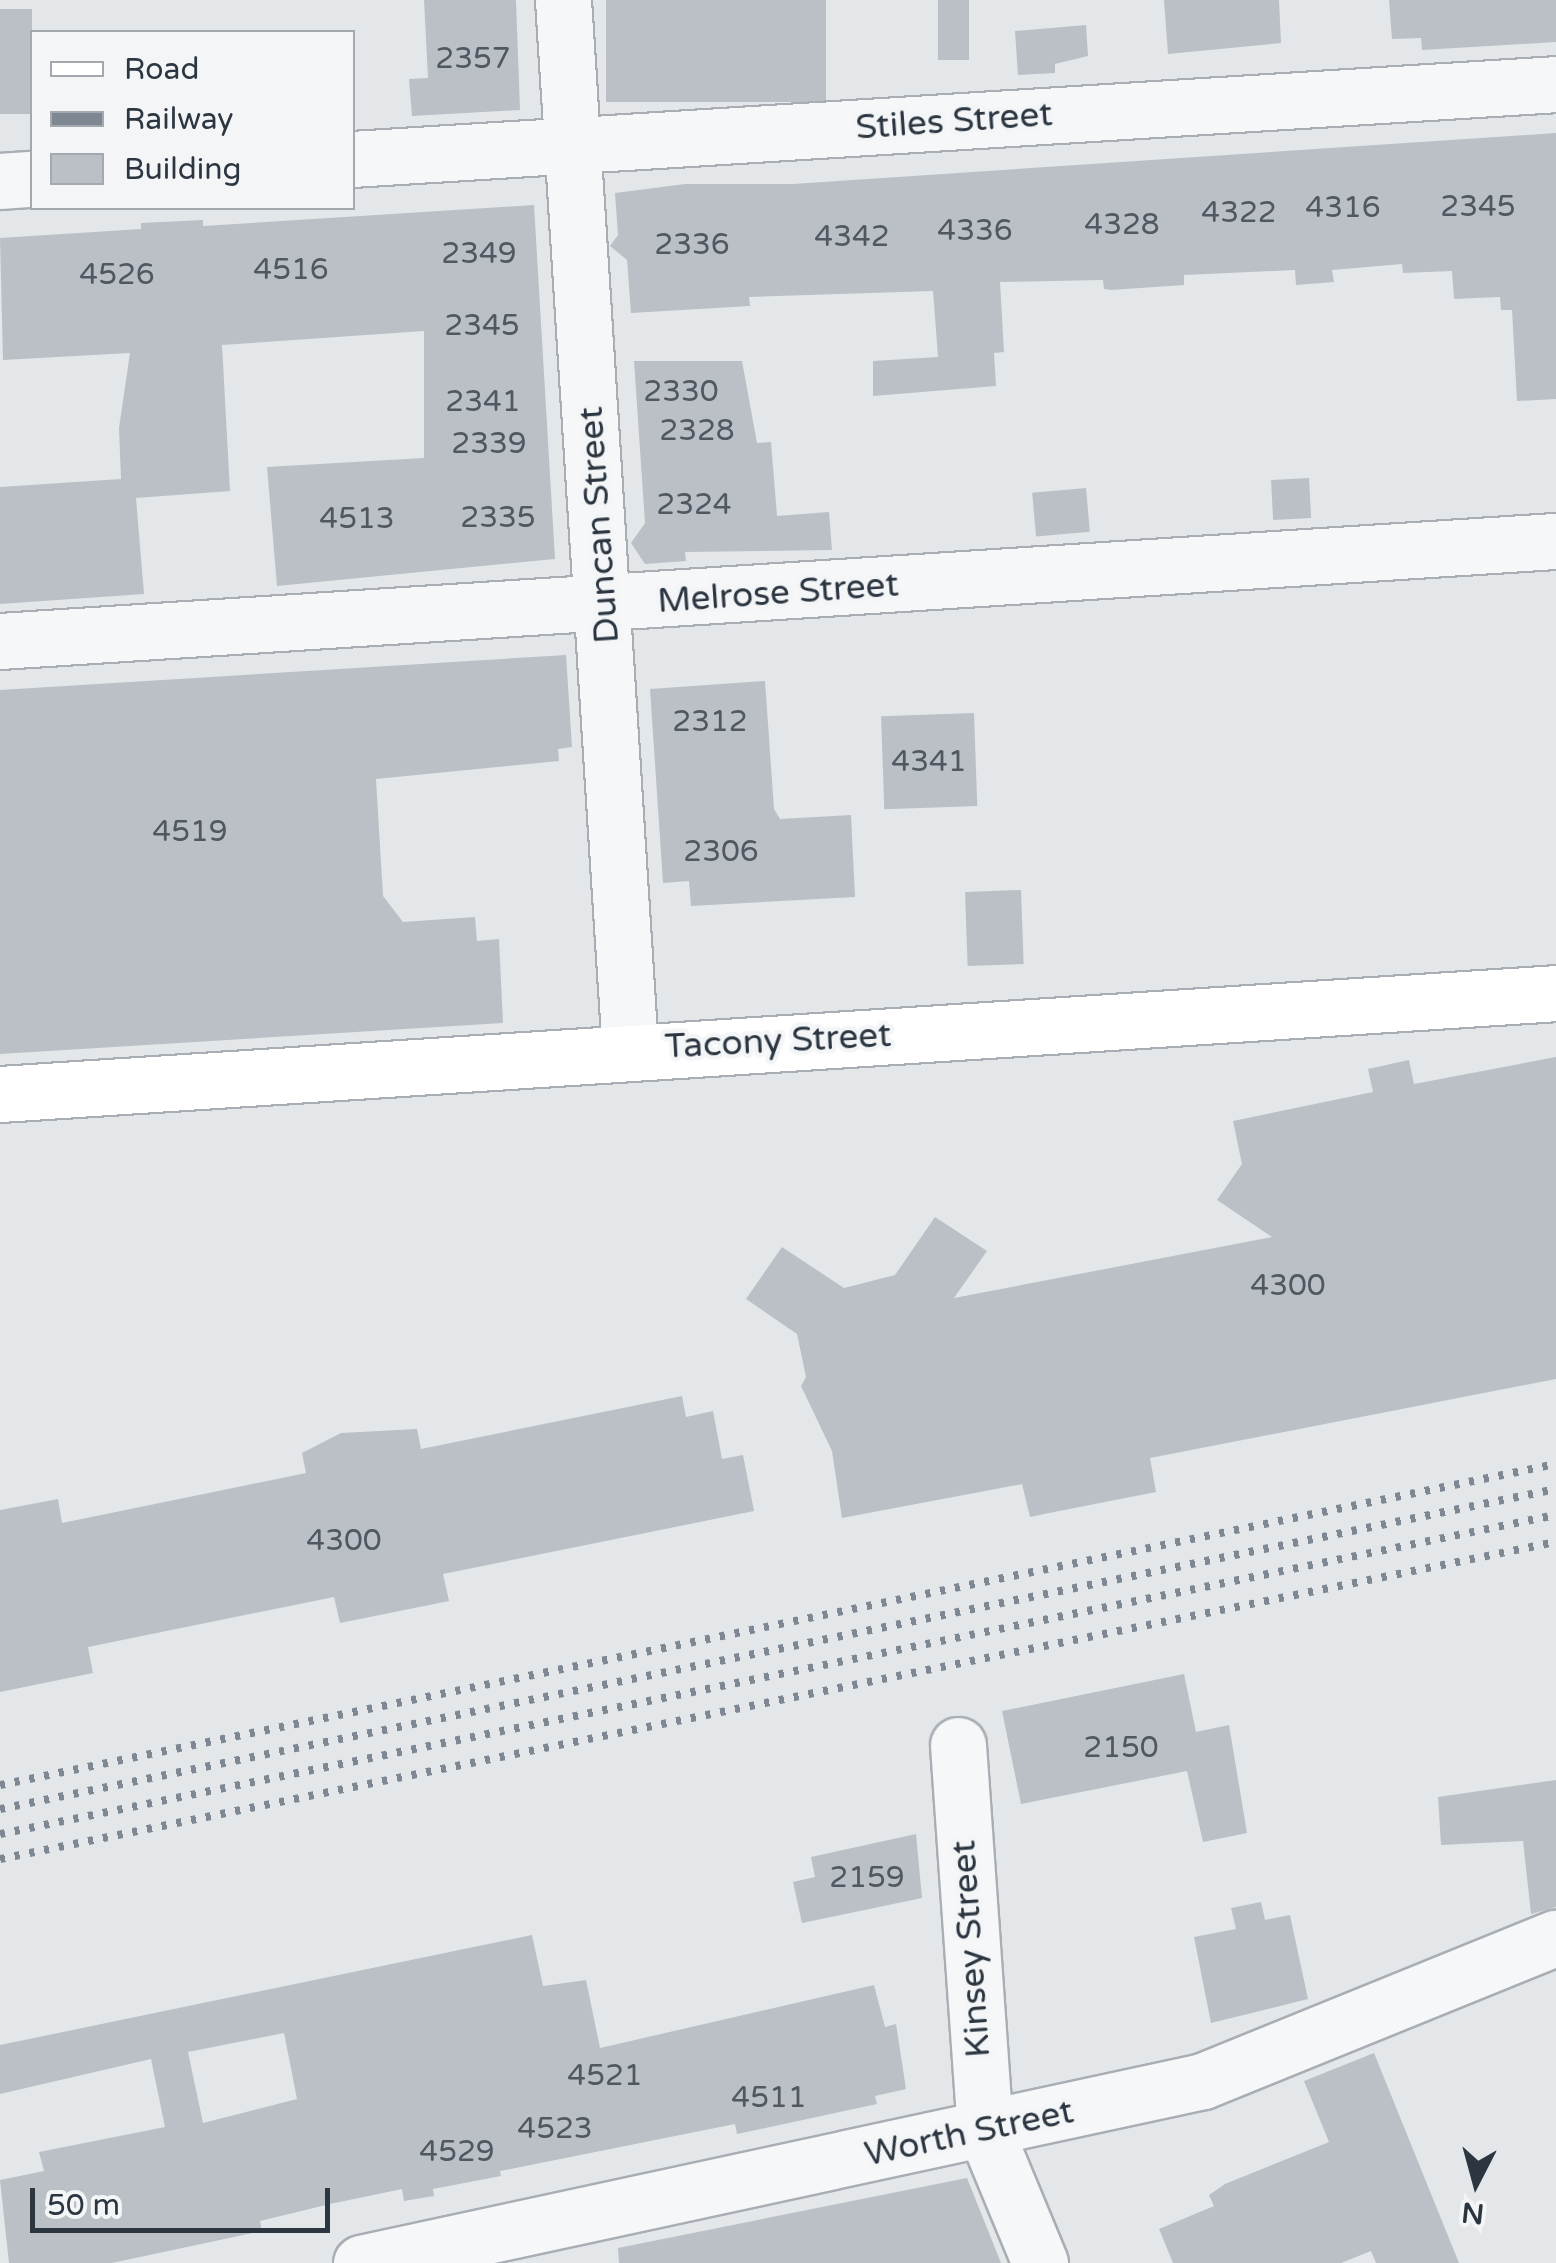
<!DOCTYPE html>
<html>
<head>
<meta charset="utf-8">
<style>
  body { margin:0 }
  #map { position:relative; width:1556px; height:2263px; overflow:hidden; background:#e3e7ea; font-family:"Varela Round",sans-serif }
  div>[style] { position:absolute }
  .building>* { inset:0; background:#bbc0c6; transform-origin:0 0 }
  .roads { filter:drop-shadow(2px 0 #a8aeb4) drop-shadow(-2px 0 #a8aeb4) drop-shadow(0 2px #a8aeb4) drop-shadow(0 -2px #a8aeb4) }
  .minor>* { height:55px; margin:-27.5px; padding:0 27.5px; transform-origin:27.5px; border-radius:27.5px; background:#f6f7f9 }
  .major>* { height:55px; margin:-27.5px; padding:0 27.5px; transform-origin:27.5px; border-radius:27.5px; background:#fff }
  .rail>* { height:8px; margin-top:-4px; transform-origin:0; background:repeating-linear-gradient(90deg,#7e8892 0 5px,transparent 0 15px) }
  span { translate:-50% -50%; white-space:nowrap; text-align:center; line-height:1.15; -webkit-text-stroke:9px #f3f5f7; paint-order:stroke }
  .number-label { font-size:30px; color:#505862 }
  .number-label span { -webkit-text-stroke-width:0 }
  .street-label { font-size:35px; color:#2c3641 }
  .legend { position:absolute; left:30px; top:30px; width:325px; height:180px; box-sizing:border-box; background:#f3f5f7; border:2px solid #a3a9ae; margin:0; padding:12px 18px; list-style:none; font-size:30px; color:#2c3641 }
  .legend li { display:flex; align-items:center; gap:20px; height:50px }
  .legend b { width:50px; border:2px solid #a3a9ae }
  .north { position:absolute; left:1426px; top:2133px; width:100px; height:100px; -webkit-text-stroke:8px #f3f5f7; paint-order:stroke; rotate:186deg; font-size:28px; font-weight:700; line-height:40px; text-align:center; color:#2c3641 }
  .north::after { content:''; display:block; margin:auto; width:35px; height:45px; background:#2c3641; clip-path:polygon(50% 0,100% 100%,50% 72%,0 100%) }
  .scale { position:absolute; left:30px; top:2188px; width:300px; height:45px; box-sizing:border-box; border:5px solid #2c3641; border-top:0; padding-left:12px; font-size:30px; line-height:35px; white-space:nowrap; color:#2c3641; -webkit-text-stroke:8px #f3f5f7; paint-order:stroke }
</style>
</head>
<body>
<div id="map">
  <div class="building">
    <i style="clip-path:polygon(424px 0,516px 0,520px 110px,412px 116px,409px 79px,428px 78px)"></i>
    <i style="left:606px;top:0;width:220px;height:102px"></i>
    <i style="left:938px;top:0;width:31px;height:60px"></i>
    <i style="clip-path:polygon(1164px 0,1279px 0,1281px 43px,1168px 54px)"></i>
    <i style="clip-path:polygon(1389px 0,1556px 0,1556px 42px,1422px 50px,1421px 38px,1392px 39px)"></i>
    <i style="left:32px;top:9px;width:105px;height:32px;rotate:90deg"></i>
    <i style="clip-path:polygon(1086px 25px,1088px 56px,1055px 64px,1055px 73px,1018px 75px,1015px 31px)"></i>
    <i style="clip-path:polygon(1556px 133px,1556px 399px,1517px 401px,1512px 310px,1501px 310px,1500px 297px,1454px 299px,1452px 271px,1403px 273px,1402px 264px,1332px 270px,1334px 282px,1296px 285px,1295px 270px,1184px 275px,1184px 285px,1111px 290px,1104px 289px,1103px 280px,1000px 282px,1004px 352px,994px 353px,996px 386px,873px 396px,873px 361px,938px 357px,933px 291px,749px 297px,750px 306px,631px 313px,627px 260px,610px 246px,618px 235px,615px 193px,685px 184px,793px 184px)"></i>
    <i style="clip-path:polygon(534px 205px,555px 559px,277px 586px,267px 467px,424px 458px,424px 331px,222px 345px,230px 491px,136px 498px,144px 594px,0 604px,0 487px,121px 479px,119px 428px,130px 353px,3px 360px,0 238px,141px 229px,141px 223px,203px 220px,203px 226px)"></i>
    <i style="clip-path:polygon(634px 361px,742px 361px,757px 443px,771px 442px,777px 516px,829px 512px,832px 550px,685px 552px,686px 561px,645px 564px,631px 543px,645px 523px)"></i>
    <i style="left:1309px;top:478px;width:40px;height:38px;rotate:87deg"></i>
    <i style="left:1086px;top:488px;width:44px;height:54px;rotate:85deg"></i>
    <i style="clip-path:polygon(566px 655px,572px 747px,558px 749px,559px 761px,376px 779px,383px 896px,403px 922px,475px 917px,477px 941px,499px 939px,503px 1023px,0 1054px,0 690px)"></i>
    <i style="clip-path:polygon(765px 681px,774px 809px,780px 819px,851px 815px,855px 897px,691px 906px,689px 881px,663px 883px,650px 689px)"></i>
    <i style="left:974px;top:713px;width:93px;height:93px;rotate:88deg"></i>
    <i style="left:1021px;top:890px;width:74px;height:56px;rotate:88deg"></i>
    <i style="clip-path:polygon(1556px 1057px,1556px 1379px,1150px 1458px,1156px 1492px,1049px 1513px,1030px 1517px,1022px 1484px,842px 1518px,832px 1451px,801px 1386px,806px 1377px,797px 1334px,746px 1299px,782px 1247px,844px 1288px,895px 1275px,935px 1217px,987px 1251px,954px 1298px,1272px 1237px,1217px 1200px,1242px 1164px,1233px 1121px,1373px 1092px,1368px 1069px,1409px 1060px,1414px 1084px)"></i>
    <i style="clip-path:polygon(682px 1396px,686px 1417px,713px 1411px,722px 1459px,743px 1455px,754px 1511px,443px 1574px,449px 1601px,340px 1623px,334px 1597px,88px 1647px,93px 1673px,0 1692px,0 1510px,58px 1499px,62px 1523px,306px 1473px,302px 1453px,341px 1433px,417px 1429px,421px 1449px)"></i>
    <i style="clip-path:polygon(1184px 1674px,1196px 1732px,1229px 1725px,1247px 1833px,1203px 1842px,1187px 1771px,1021px 1804px,1002px 1711px)"></i>
    <i style="clip-path:polygon(1556px 1780px,1556px 1907px,1531px 1914px,1523px 1841px,1441px 1845px,1438px 1797px)"></i>
    <i style="clip-path:polygon(916px 1834px,922px 1898px,802px 1923px,793px 1882px,815px 1877px,811px 1857px)"></i>
    <i style="clip-path:polygon(1261px 1902px,1265px 1920px,1290px 1915px,1308px 1999px,1211px 2023px,1194px 1937px,1236px 1929px,1231px 1908px)"></i>
    <i style="clip-path:polygon(evenodd,532px 1935px,543px 1986px,586px 1980px,600px 2048px,874px 1985px,885px 2027px,896px 2024px,906px 2089px,875px 2096px,877px 2104px,737px 2134px,735px 2124px,500px 2171px,501px 2176px,433px 2189px,434px 2196px,404px 2201px,402px 2189px,330px 2204px,260px 2221px,262px 2231px,112px 2263px,9px 2263px,0 2180px,44px 2171px,39px 2152px,165px 2127px,151px 2059px,0 2094px,0 2045px,532px 1935px,284px 2033px,297px 2099px,203px 2123px,188px 2052px,284px 2033px)"></i>
    <i style="clip-path:polygon(1374px 2053px,1459px 2263px,1376px 2263px,1371px 2251px,1341px 2263px,1173px 2263px,1159px 2229px,1214px 2206px,1209px 2195px,1225px 2184px,1329px 2142px,1304px 2081px)"></i>
    <i style="clip-path:polygon(967px 2178px,1001px 2263px,619px 2263px,618px 2248px)"></i>
  </div>
  <div class="roads">
    <div class="minor">
      <i style="left:563px;top:0;width:1053px;rotate:86.35deg"></i>
      <i style="left:352px;top:159px;width:1206px;rotate:-3.56deg"></i>
      <i style="left:0;top:181px;width:32px;rotate:-4deg"></i>
      <i style="left:0;top:641px;width:1559px;rotate:-3.68deg"></i>
      <i style="left:958px;top:1745px;width:386px;rotate:86deg"></i>
      <i style="left:985px;top:2130px;width:144px;rotate:67.5deg"></i>
      <i style="left:361px;top:2263px;width:861px;rotate:-12.2deg"></i>
      <i style="left:1203px;top:2081px;width:381px;rotate:-22.1deg"></i>
    </div>
    <div class="major">
      <i style="left:0;top:1094px;width:1559px;rotate:-3.71deg"></i>
    </div>
  </div>
  <div class="rail">
    <i style="left:0;top:1785px;width:1589px;rotate:-11.66deg"></i>
    <i style="left:0;top:1809px;width:1589px;rotate:-11.62deg"></i>
    <i style="left:0;top:1834px;width:1588px;rotate:-11.59deg"></i>
    <i style="left:0;top:1859px;width:1588px;rotate:-11.52deg"></i>
  </div>
  <div class="number-label">
    <span style="left:473px;top:59px">2357</span>
    <span style="left:1478px;top:207px">2345</span>
    <span style="left:1343px;top:208px">4316</span>
    <span style="left:1239px;top:213px">4322</span>
    <span style="left:1122px;top:225px">4328</span>
    <span style="left:975px;top:231px">4336</span>
    <span style="left:852px;top:237px">4342</span>
    <span style="left:692px;top:245px">2336</span>
    <span style="left:479px;top:254px">2349</span>
    <span style="left:291px;top:270px">4516</span>
    <span style="left:117px;top:275px">4526</span>
    <span style="left:482px;top:326px">2345</span>
    <span style="left:681px;top:392px">2330</span>
    <span style="left:483px;top:402px">2341</span>
    <span style="left:697px;top:431px">2328</span>
    <span style="left:489px;top:444px">2339</span>
    <span style="left:694px;top:505px">2324</span>
    <span style="left:498px;top:518px">2335</span>
    <span style="left:357px;top:519px">4513</span>
    <span style="left:710px;top:722px">2312</span>
    <span style="left:929px;top:762px">4341</span>
    <span style="left:190px;top:832px">4519</span>
    <span style="left:721px;top:852px">2306</span>
    <span style="left:1288px;top:1286px">4300</span>
    <span style="left:344px;top:1541px">4300</span>
    <span style="left:1121px;top:1748px">2150</span>
    <span style="left:867px;top:1878px">2159</span>
    <span style="left:605px;top:2076px">4521</span>
    <span style="left:769px;top:2098px">4511</span>
    <span style="left:555px;top:2129px">4523</span>
    <span style="left:457px;top:2152px">4529</span>
  </div>
  <div class="street-label">
    <span style="left:954px;top:121px;rotate:-4deg">Stiles Street</span>
    <span style="left:599px;top:525px;rotate:-94deg">Duncan Street</span>
    <span style="left:778px;top:593px;rotate:-4deg">Melrose Street</span>
    <span style="left:778px;top:1041px;rotate:-3deg">Tacony Street</span>
    <span style="left:971px;top:1949px;rotate:-94deg">Kinsey Street</span>
    <span style="left:969px;top:2133px;rotate:-12deg">Worth Street</span>
  </div>
  <ul class="legend">
  <li><b style="height:12px;background:#fff"></b>Road</li>
  <li><b style="height:12px;background:#7e8892"></b>Railway</li>
  <li><b style="height:28px;background:#bbc0c6"></b>Building</li>
  </ul>
  <div class="north">N</div>
  <div class="scale">50 m</div>
</div>
</body>
</html>
